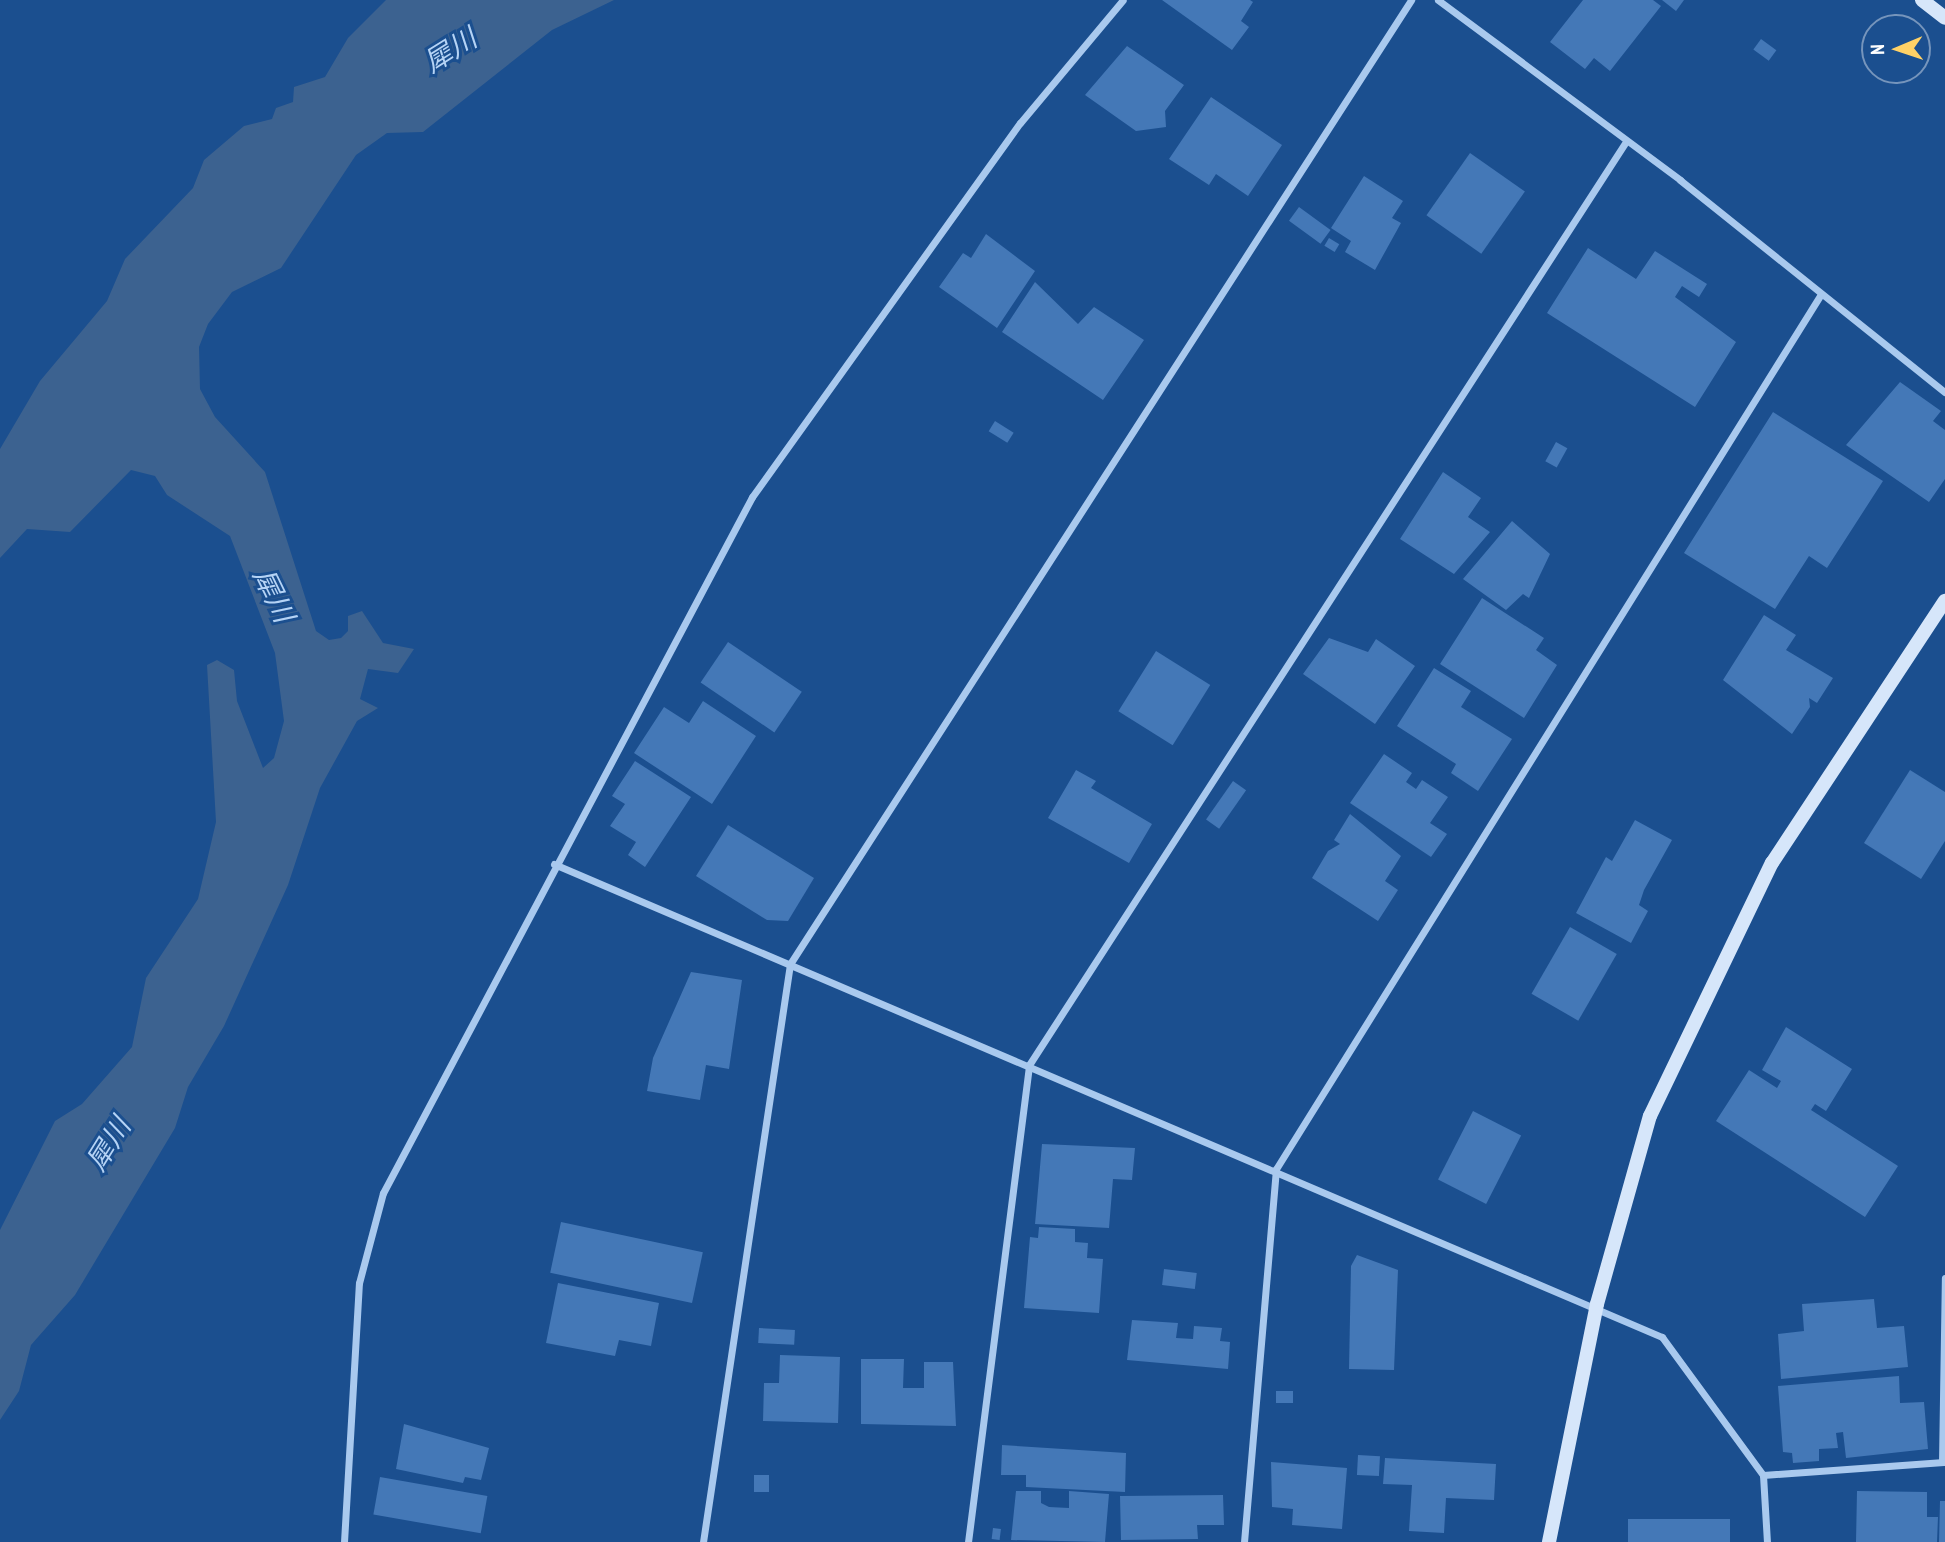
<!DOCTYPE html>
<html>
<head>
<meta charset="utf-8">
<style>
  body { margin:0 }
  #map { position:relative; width:1945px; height:1542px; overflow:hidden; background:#1b4f8f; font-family:"PT Sans Narrow","Noto Sans JP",sans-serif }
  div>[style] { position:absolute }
  .water>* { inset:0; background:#3c6290 }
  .building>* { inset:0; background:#4478b7; transform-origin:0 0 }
  .street>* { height:7px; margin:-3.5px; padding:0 3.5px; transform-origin:3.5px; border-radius:3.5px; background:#a9c9ee }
  .secondary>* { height:14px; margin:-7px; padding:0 7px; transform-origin:7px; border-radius:7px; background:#d6e6fa }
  span { translate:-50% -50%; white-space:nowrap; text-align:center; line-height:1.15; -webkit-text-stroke:6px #1b4f8f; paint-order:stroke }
  .water-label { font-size:28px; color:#b5d3f5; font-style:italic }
  .north { position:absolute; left:1861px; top:14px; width:70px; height:70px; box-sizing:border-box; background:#1b4f8f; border:2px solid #7695bc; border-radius:50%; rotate:268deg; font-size:19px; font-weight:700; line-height:28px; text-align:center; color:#fff }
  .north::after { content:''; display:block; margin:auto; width:24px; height:32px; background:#ffd166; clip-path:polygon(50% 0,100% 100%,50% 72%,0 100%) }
</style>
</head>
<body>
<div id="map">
  <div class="water">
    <i style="clip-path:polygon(386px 0,614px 0,552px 30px,423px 132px,387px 133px,356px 155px,281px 268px,232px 292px,208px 324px,199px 347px,200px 389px,215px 417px,265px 472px,316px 631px,329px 640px,341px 638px,348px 631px,348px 616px,362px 611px,383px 643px,414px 649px,398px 673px,368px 669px,360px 699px,378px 708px,357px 721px,320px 788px,288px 885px,224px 1026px,188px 1087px,175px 1128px,75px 1295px,31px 1345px,19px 1391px,0 1420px,0 1230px,55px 1121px,82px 1104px,132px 1047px,146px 978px,198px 899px,216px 822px,207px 665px,217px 660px,234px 670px,237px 701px,263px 768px,274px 758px,284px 721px,275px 653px,230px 536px,167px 495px,155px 476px,131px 470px,70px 532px,27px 529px,0 558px,0 449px,40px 381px,107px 301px,125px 259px,193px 188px,204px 160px,244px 126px,272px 119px,276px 108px,293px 102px,294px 87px,325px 77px,348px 38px)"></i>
  </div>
  <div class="building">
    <i style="clip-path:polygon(1162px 0,1250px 0,1253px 2px,1241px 21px,1249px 27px,1232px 50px)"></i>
    <i style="clip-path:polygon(1583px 0,1653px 0,1661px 6px,1610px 71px,1594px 58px,1585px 69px,1550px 42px)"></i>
    <i style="clip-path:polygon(1662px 0,1684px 0,1676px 11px)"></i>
    <i style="left:1761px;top:39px;width:19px;height:13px;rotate:36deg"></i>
    <i style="clip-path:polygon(1127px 46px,1184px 85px,1165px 111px,1166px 127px,1136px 131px,1085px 95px)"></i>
    <i style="clip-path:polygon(1211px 97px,1282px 145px,1248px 196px,1216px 174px,1209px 185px,1169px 159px)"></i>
    <i style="left:1470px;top:153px;width:67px;height:76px;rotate:35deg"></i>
    <i style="clip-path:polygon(1364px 176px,1403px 201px,1392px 218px,1401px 223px,1375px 270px,1345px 252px,1351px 241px,1331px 228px)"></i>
    <i style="left:1299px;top:207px;width:39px;height:17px;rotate:36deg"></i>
    <i style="clip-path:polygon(986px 234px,1035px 271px,997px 328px,939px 287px,963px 253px,971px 258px)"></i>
    <i style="left:1329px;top:238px;width:12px;height:9px;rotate:31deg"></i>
    <i style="clip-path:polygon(1588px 248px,1636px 279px,1655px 251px,1707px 284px,1699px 297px,1682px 286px,1675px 297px,1736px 342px,1695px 407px,1547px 313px)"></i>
    <i style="clip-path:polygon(1035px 282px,1078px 324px,1094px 307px,1144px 340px,1103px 400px,1002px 332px)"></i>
    <i style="clip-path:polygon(1900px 382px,1941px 411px,1933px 421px,1945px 430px,1945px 479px,1929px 502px,1846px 445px)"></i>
    <i style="clip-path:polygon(1773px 412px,1883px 481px,1827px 568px,1809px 556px,1775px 609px,1684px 553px)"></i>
    <i style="left:995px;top:421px;width:22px;height:12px;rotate:32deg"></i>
    <i style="left:1556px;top:442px;width:13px;height:22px;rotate:29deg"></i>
    <i style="clip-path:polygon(1443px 472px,1481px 498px,1468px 517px,1490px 532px,1454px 574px,1400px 539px)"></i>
    <i style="clip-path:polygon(1512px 521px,1550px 554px,1529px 598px,1523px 594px,1506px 610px,1463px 579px)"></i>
    <i style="clip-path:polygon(1482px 598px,1544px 638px,1536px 650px,1557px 665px,1524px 718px,1440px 664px)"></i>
    <i style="clip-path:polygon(1764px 615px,1796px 635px,1786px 650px,1833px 678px,1817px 703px,1809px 698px,1810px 707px,1792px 734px,1723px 680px)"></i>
    <i style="clip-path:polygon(1329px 638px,1368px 652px,1376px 639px,1415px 666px,1375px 724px,1303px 674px)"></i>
    <i style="left:728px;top:642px;width:89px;height:49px;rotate:34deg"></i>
    <i style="left:1156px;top:651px;width:64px;height:71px;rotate:32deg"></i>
    <i style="clip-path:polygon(1434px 668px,1471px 691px,1461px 707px,1512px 739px,1478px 791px,1451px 773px,1456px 764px,1397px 726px)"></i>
    <i style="clip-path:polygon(703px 701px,756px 736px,712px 804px,634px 753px,664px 707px,689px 723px)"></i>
    <i style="clip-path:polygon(1384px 754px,1412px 773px,1406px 782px,1416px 789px,1422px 780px,1448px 797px,1430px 823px,1447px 834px,1431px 857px,1350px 803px)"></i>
    <i style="clip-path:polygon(635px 761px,691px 797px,645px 867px,628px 855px,636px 842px,610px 826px,625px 804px,612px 796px)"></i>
    <i style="clip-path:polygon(1076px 770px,1096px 781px,1091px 788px,1152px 824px,1129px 863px,1048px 818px)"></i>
    <i style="clip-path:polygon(1910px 770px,1945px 792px,1945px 841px,1921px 879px,1864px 843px)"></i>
    <i style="left:1233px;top:781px;width:16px;height:47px;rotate:35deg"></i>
    <i style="clip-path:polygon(1350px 814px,1401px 856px,1385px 881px,1398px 890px,1378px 921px,1312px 878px,1328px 851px,1340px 844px,1334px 840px)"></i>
    <i style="clip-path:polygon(1635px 820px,1672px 840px,1644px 890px,1639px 905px,1648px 911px,1631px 943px,1576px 913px,1606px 857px,1612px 861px)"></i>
    <i style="clip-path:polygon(728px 825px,814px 878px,788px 921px,767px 920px,696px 876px)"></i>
    <i style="left:1570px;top:927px;width:54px;height:77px;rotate:30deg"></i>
    <i style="clip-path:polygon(691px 972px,742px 980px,729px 1069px,706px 1065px,700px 1100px,647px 1091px,653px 1058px)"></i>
    <i style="clip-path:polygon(1786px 1027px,1852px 1069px,1826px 1111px,1815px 1104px,1811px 1110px,1898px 1166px,1865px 1217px,1716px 1121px,1749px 1070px,1777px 1088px,1781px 1081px,1762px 1070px)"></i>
    <i style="left:1473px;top:1111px;width:54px;height:77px;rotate:27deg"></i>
    <i style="clip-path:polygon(1042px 1144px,1135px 1148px,1132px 1180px,1113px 1179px,1109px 1228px,1035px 1224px)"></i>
    <i style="left:561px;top:1222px;width:145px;height:52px;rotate:12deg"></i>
    <i style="clip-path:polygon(1039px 1227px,1075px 1229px,1075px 1242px,1088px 1243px,1087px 1258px,1103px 1259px,1099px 1313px,1024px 1308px,1030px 1237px,1038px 1238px)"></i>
    <i style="clip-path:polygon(1357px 1255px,1398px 1270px,1394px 1370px,1349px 1369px,1351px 1266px)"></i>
    <i style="left:1164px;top:1269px;width:33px;height:16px;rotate:7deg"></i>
    <i style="clip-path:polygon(558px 1283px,659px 1303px,651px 1346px,619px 1340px,615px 1356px,546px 1343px)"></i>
    <i style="clip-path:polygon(1874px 1299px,1877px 1328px,1904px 1326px,1908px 1367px,1781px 1379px,1778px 1334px,1804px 1331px,1802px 1304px)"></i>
    <i style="clip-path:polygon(1132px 1320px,1178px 1323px,1176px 1338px,1193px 1339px,1194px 1326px,1222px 1328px,1220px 1341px,1230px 1342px,1228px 1369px,1127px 1360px)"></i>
    <i style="left:759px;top:1328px;width:36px;height:15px;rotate:3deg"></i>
    <i style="clip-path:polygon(780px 1355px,840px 1357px,838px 1423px,763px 1421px,764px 1383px,779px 1383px)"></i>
    <i style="clip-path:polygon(861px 1359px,904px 1359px,903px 1388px,924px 1388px,924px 1362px,953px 1362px,956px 1426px,861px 1424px)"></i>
    <i style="clip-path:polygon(1899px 1376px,1900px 1403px,1924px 1402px,1928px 1449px,1846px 1458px,1843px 1432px,1836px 1433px,1838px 1448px,1819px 1449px,1819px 1461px,1793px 1463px,1792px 1453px,1783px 1452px,1778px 1386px)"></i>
    <i style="left:1276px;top:1391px;width:17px;height:12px"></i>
    <i style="clip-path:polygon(404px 1424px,489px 1448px,481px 1480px,465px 1477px,463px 1483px,396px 1469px)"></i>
    <i style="clip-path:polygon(1002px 1445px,1126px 1453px,1125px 1492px,1026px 1487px,1026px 1475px,1001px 1475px)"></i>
    <i style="left:1358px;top:1455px;width:22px;height:20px;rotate:3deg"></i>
    <i style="clip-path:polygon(1385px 1458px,1496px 1464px,1494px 1500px,1446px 1498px,1444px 1533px,1409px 1531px,1412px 1485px,1383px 1484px)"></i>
    <i style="clip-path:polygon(1271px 1462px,1347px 1468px,1342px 1529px,1292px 1525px,1293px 1509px,1272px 1507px)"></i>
    <i style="left:754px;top:1475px;width:15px;height:17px"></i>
    <i style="left:380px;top:1477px;width:109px;height:38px;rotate:10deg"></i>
    <i style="clip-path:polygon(1016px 1491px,1041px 1491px,1041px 1503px,1049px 1507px,1069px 1508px,1069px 1491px,1109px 1494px,1105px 1542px,1011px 1540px)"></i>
    <i style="clip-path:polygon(1857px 1491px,1927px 1492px,1927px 1517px,1938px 1517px,1937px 1542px,1856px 1542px)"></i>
    <i style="clip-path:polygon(1223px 1495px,1224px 1525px,1197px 1525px,1198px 1539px,1121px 1540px,1120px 1496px)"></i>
    <i style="clip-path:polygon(1940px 1501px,1945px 1501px,1945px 1542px,1939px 1542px)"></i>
    <i style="left:1730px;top:1519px;width:23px;height:102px;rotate:90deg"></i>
    <i style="left:993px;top:1528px;width:8px;height:11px;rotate:7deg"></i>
  </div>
  <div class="street">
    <i style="left:1438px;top:0;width:302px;rotate:36.6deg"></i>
    <i style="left:1680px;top:180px;width:339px;rotate:38.7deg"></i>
    <i style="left:554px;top:864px;width:1205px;rotate:23.12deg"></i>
    <i style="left:1662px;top:1337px;width:171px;rotate:53.8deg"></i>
    <i style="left:1763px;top:1475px;width:67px;rotate:86.6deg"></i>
    <i style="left:1942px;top:1462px;width:184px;rotate:-89.1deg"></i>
    <i style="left:1763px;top:1475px;width:181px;rotate:-4.1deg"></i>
    <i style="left:344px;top:1542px;width:259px;rotate:-86.7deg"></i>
    <i style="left:359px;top:1283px;width:93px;rotate:-75.1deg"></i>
    <i style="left:383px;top:1193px;width:788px;rotate:-62.07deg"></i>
    <i style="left:752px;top:497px;width:460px;rotate:-54.4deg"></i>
    <i style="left:1020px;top:123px;width:160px;rotate:-50.1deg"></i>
    <i style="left:703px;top:1542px;width:585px;rotate:-81.44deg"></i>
    <i style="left:790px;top:964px;width:1147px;rotate:-57.21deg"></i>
    <i style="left:968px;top:1542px;width:481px;rotate:-82.7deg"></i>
    <i style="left:1029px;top:1065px;width:1098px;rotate:-57.12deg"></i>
    <i style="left:1244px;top:1542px;width:374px;rotate:-85.1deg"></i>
    <i style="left:1276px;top:1169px;width:1031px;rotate:-58.08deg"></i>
  </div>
  <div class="secondary">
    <i style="left:1922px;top:0;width:29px;rotate:38deg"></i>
    <i style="left:1549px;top:1542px;width:243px;rotate:-78.6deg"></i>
    <i style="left:1597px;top:1304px;width:195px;rotate:-74.3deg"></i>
    <i style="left:1650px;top:1116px;width:281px;rotate:-64.3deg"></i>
    <i style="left:1772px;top:863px;width:314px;rotate:-56.6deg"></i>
  </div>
  <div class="water-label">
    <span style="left:450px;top:50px;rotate:-32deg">犀川</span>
    <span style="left:274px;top:595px;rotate:64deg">犀川</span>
    <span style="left:108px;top:1144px;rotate:-58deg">犀川</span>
  </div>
  <div class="north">N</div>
</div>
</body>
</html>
